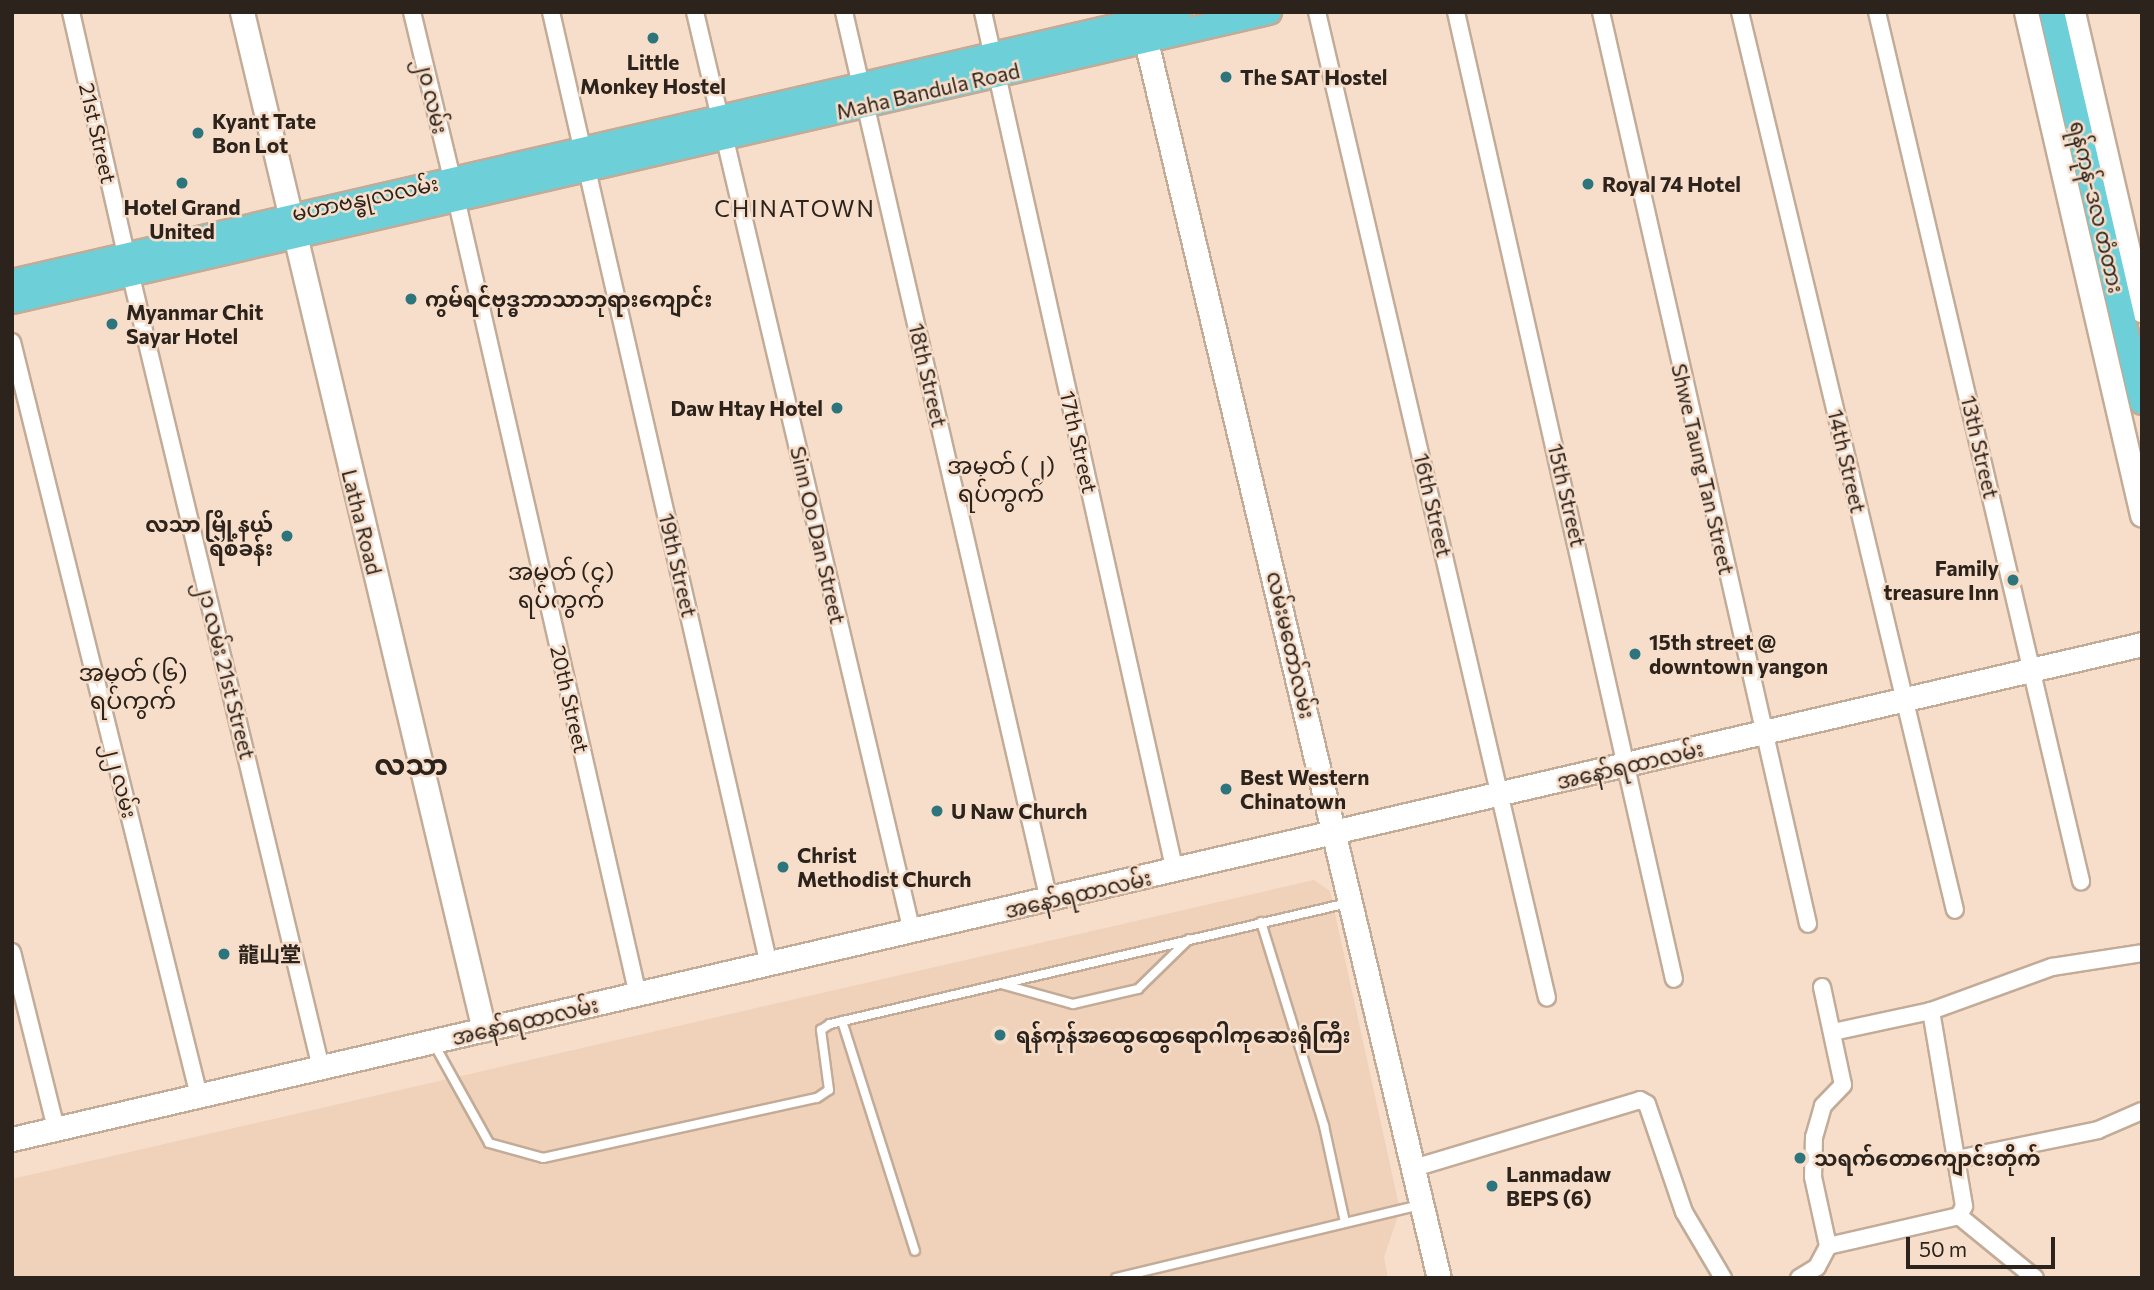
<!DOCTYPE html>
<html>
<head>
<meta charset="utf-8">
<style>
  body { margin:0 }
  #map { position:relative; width:2154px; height:1290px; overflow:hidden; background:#f7deca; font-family:Commissioner,"Noto Sans SC","Noto Sans Myanmar",sans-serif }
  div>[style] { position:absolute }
  .built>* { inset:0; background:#f0d1b9 }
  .roads { filter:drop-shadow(2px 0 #c2ab97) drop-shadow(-2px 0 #c2ab97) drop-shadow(0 2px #c2ab97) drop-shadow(0 -2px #c2ab97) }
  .service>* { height:8px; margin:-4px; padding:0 4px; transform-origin:4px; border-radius:4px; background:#fff }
  .minor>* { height:16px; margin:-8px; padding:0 8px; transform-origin:8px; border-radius:8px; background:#fff }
  .secondary>* { height:23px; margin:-11.5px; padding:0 11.5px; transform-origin:11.5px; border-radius:11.5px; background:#fff }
  .primary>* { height:24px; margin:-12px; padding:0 12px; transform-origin:12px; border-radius:12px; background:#6dd0d9 }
  .dots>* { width:19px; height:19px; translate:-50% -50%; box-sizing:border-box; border:4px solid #f7deca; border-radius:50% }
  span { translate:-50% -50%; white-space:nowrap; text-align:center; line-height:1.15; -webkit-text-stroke:5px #f7deca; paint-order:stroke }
  .poi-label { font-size:21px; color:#2c231c; font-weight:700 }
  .left { translate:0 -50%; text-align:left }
  .right { translate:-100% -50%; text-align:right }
  .street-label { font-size:21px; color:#2c231c }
  .neighbourhood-label { font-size:23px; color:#2c231c; letter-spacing:2px }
  .quarter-label { font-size:24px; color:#2c231c }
  .district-label { font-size:28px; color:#2c231c; font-weight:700 }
  .frame { position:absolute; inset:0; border:14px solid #2c231c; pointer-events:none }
  .scale { position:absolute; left:1906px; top:1237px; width:149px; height:32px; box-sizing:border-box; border:4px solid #2c231c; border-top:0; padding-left:9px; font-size:21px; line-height:24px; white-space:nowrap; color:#2c231c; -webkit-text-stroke:5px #f7deca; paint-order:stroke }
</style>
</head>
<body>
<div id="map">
  <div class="built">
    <i style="clip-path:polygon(1314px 880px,1330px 891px,1400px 1210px,1384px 1257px,1388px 1278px,12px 1278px,12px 1179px)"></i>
  </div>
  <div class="roads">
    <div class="service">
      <i style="left:1261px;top:922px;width:214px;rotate:72.8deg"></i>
      <i style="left:1324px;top:1126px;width:98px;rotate:77.7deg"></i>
      <i style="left:1001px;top:984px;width:75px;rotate:15.5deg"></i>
      <i style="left:1073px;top:1004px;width:67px;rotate:-13deg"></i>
      <i style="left:1138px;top:989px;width:71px;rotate:-44.4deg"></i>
      <i style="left:842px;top:1021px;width:241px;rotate:72.4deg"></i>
      <i style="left:434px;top:1044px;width:113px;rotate:60.9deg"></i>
      <i style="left:489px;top:1143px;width:56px;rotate:15.5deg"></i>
      <i style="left:543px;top:1158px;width:280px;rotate:-12.4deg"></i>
      <i style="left:817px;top:1098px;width:14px;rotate:-34deg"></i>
      <i style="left:829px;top:1090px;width:61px;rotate:-97.6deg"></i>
      <i style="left:821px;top:1030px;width:11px;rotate:-34deg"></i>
      <i style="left:830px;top:1024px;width:532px;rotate:-13.15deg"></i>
      <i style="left:1116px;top:1278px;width:313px;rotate:-13.5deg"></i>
    </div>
    <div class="minor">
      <i style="left:71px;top:12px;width:248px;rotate:77.2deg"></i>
      <i style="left:412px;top:12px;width:172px;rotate:76.5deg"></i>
      <i style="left:551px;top:12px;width:978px;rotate:77.12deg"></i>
      <i style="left:695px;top:12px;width:945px;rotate:76.73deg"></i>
      <i style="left:844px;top:12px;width:912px;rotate:77.01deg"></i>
      <i style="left:983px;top:12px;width:881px;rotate:77.41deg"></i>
      <i style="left:1317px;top:12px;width:1012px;rotate:76.87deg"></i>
      <i style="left:1456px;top:12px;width:991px;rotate:77.3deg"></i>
      <i style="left:1601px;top:12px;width:935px;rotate:77.21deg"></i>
      <i style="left:1740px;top:12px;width:923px;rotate:76.54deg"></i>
      <i style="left:1877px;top:12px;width:893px;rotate:76.79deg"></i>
      <i style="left:456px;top:198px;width:818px;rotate:77.14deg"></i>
      <i style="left:130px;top:272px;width:819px;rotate:76.51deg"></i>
      <i style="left:12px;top:342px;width:777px;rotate:76.07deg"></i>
      <i style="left:12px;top:952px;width:182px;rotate:76deg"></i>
      <i style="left:1822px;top:987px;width:100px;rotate:77.9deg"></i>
      <i style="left:1843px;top:1085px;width:29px;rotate:134deg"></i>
      <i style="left:1823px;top:1106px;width:32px;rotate:106deg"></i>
      <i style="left:1814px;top:1137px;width:40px;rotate:91.4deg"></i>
      <i style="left:1813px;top:1177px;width:71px;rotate:77.7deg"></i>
      <i style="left:1833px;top:1032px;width:100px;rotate:-12.1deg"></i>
      <i style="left:1931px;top:1011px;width:129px;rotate:-20deg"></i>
      <i style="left:2052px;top:967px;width:91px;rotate:-8.8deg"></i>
      <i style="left:1957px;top:1159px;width:144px;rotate:-11.6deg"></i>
      <i style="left:2098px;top:1130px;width:48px;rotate:-23.4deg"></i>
      <i style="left:1414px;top:1168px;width:236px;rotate:-16.7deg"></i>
      <i style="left:1640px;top:1100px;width:8px;rotate:30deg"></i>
      <i style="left:1647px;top:1104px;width:114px;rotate:71.1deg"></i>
      <i style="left:1684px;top:1212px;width:77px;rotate:59.4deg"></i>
      <i style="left:1959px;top:1216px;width:98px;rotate:39.2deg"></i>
      <i style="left:1799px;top:1278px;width:21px;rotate:-31deg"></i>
      <i style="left:1817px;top:1267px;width:24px;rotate:-62deg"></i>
      <i style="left:1828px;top:1246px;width:134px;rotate:-12.9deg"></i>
      <i style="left:1959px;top:1216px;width:11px;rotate:-63deg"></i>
      <i style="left:1964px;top:1206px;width:198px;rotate:-99.6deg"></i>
    </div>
    <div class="secondary">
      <i style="left:242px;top:12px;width:1046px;rotate:76.63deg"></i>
      <i style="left:2026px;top:12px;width:516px;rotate:77.01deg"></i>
      <i style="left:2073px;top:12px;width:306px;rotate:77deg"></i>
      <i style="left:1142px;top:24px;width:1289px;rotate:76.68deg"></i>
      <i style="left:12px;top:1139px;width:2187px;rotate:-13.08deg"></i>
    </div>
    <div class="primary">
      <i style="left:2052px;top:12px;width:400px;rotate:77deg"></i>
      <i style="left:12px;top:282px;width:1198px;rotate:-13.03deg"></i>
      <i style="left:12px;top:301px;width:1290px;rotate:-12.95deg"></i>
    </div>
  </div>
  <div class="dots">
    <i style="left:653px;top:38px;background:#2c757c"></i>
    <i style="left:1226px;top:77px;background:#2c757c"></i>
    <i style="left:198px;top:133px;background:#2c757c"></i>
    <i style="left:182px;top:183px;background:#2c757c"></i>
    <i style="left:1588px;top:184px;background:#2c757c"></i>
    <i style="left:411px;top:299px;background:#2c757c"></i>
    <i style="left:112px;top:324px;background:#2c757c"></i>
    <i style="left:837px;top:408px;background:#2c757c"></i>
    <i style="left:287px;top:536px;background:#2c757c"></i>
    <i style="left:2013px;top:580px;background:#2c757c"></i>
    <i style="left:1635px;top:654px;background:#2c757c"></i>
    <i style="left:1226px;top:789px;background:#2c757c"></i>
    <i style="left:937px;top:811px;background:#2c757c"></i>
    <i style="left:783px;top:867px;background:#2c757c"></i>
    <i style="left:224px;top:954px;background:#2c757c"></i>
    <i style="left:1000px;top:1035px;background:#2c757c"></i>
    <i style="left:1800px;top:1158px;background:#2c757c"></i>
    <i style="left:1492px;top:1186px;background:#2c757c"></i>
  </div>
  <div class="poi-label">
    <span style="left:653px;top:74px">Little<br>Monkey Hostel</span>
    <span class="left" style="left:1240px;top:77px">The SAT Hostel</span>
    <span class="left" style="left:212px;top:133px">Kyant Tate<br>Bon Lot</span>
    <span class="left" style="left:1602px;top:184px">Royal 74 Hotel</span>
    <span style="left:182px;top:219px">Hotel Grand<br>United</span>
    <span class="left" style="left:425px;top:299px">ကွမ်ရင်ဗုဒ္ဓဘာသာဘုရားကျောင်း</span>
    <span class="left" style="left:126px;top:324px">Myanmar Chit<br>Sayar Hotel</span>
    <span class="right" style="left:823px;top:408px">Daw Htay Hotel</span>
    <span class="right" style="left:273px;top:536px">လသာ မြို့နယ်<br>ရဲစခန်း</span>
    <span class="right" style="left:1999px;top:580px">Family<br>treasure Inn</span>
    <span class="left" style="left:1649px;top:654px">15th street @<br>downtown yangon</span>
    <span class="left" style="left:1240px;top:789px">Best Western<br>Chinatown</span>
    <span class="left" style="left:951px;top:811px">U Naw Church</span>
    <span class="left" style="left:797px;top:867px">Christ<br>Methodist Church</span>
    <span class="left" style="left:238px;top:954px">龍山堂</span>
    <span class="left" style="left:1016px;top:1035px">ရန်ကုန်အထွေထွေရောဂါကုဆေးရုံကြီး</span>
    <span class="left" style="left:1814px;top:1158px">သရက်တောကျောင်းတိုက်</span>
    <span class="left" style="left:1506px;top:1186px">Lanmadaw<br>BEPS (6)</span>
  </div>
  <div class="street-label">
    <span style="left:928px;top:91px;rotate:-13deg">Maha Bandula Road</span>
    <span style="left:432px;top:96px;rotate:77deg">၂၀ လမ်း</span>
    <span style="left:98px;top:133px;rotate:77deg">21st Street</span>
    <span style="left:365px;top:198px;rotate:-12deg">မဟာဗန္ဓုလလမ်း</span>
    <span style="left:2097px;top:207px;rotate:77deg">ရန်ကုန်-ဒလ တံတား</span>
    <span style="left:928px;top:375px;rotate:77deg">18th Street</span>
    <span style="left:1079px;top:442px;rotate:77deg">17th Street</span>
    <span style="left:1980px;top:447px;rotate:77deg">13th Street</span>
    <span style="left:1847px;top:461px;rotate:77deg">14th Street</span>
    <span style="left:1703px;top:469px;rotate:77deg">Shwe Taung Tan Street</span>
    <span style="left:1567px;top:495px;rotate:77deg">15th Street</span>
    <span style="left:1433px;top:505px;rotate:77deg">16th Street</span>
    <span style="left:362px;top:522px;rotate:76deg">Latha Road</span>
    <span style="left:818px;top:535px;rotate:77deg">Sinn Oo Dan Street</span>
    <span style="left:678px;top:565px;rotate:77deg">19th Street</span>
    <span style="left:1291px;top:645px;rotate:77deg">လမ်းမတော်လမ်း</span>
    <span style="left:226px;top:670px;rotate:76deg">၂၁ လမ်း 21st Street</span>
    <span style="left:570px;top:699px;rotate:77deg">20th Street</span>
    <span style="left:1630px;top:765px;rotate:-13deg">အနော်ရထာလမ်း</span>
    <span style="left:121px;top:780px;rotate:76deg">၂၂ လမ်း</span>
    <span style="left:1078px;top:894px;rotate:-13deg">အနော်ရထာလမ်း</span>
    <span style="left:525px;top:1021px;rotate:-13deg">အနော်ရထာလမ်း</span>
  </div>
  <div class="neighbourhood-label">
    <span style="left:795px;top:208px">CHINATOWN</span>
  </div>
  <div class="quarter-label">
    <span style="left:1001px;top:479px">အမှတ် (၂)<br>ရပ်ကွက်</span>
    <span style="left:561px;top:585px">အမှတ် (၄)<br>ရပ်ကွက်</span>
    <span style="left:133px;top:686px">အမှတ် (၆)<br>ရပ်ကွက်</span>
  </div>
  <div class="district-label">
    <span style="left:411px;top:764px">လသာ</span>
  </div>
  <div class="frame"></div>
  <div class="scale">50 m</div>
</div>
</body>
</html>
